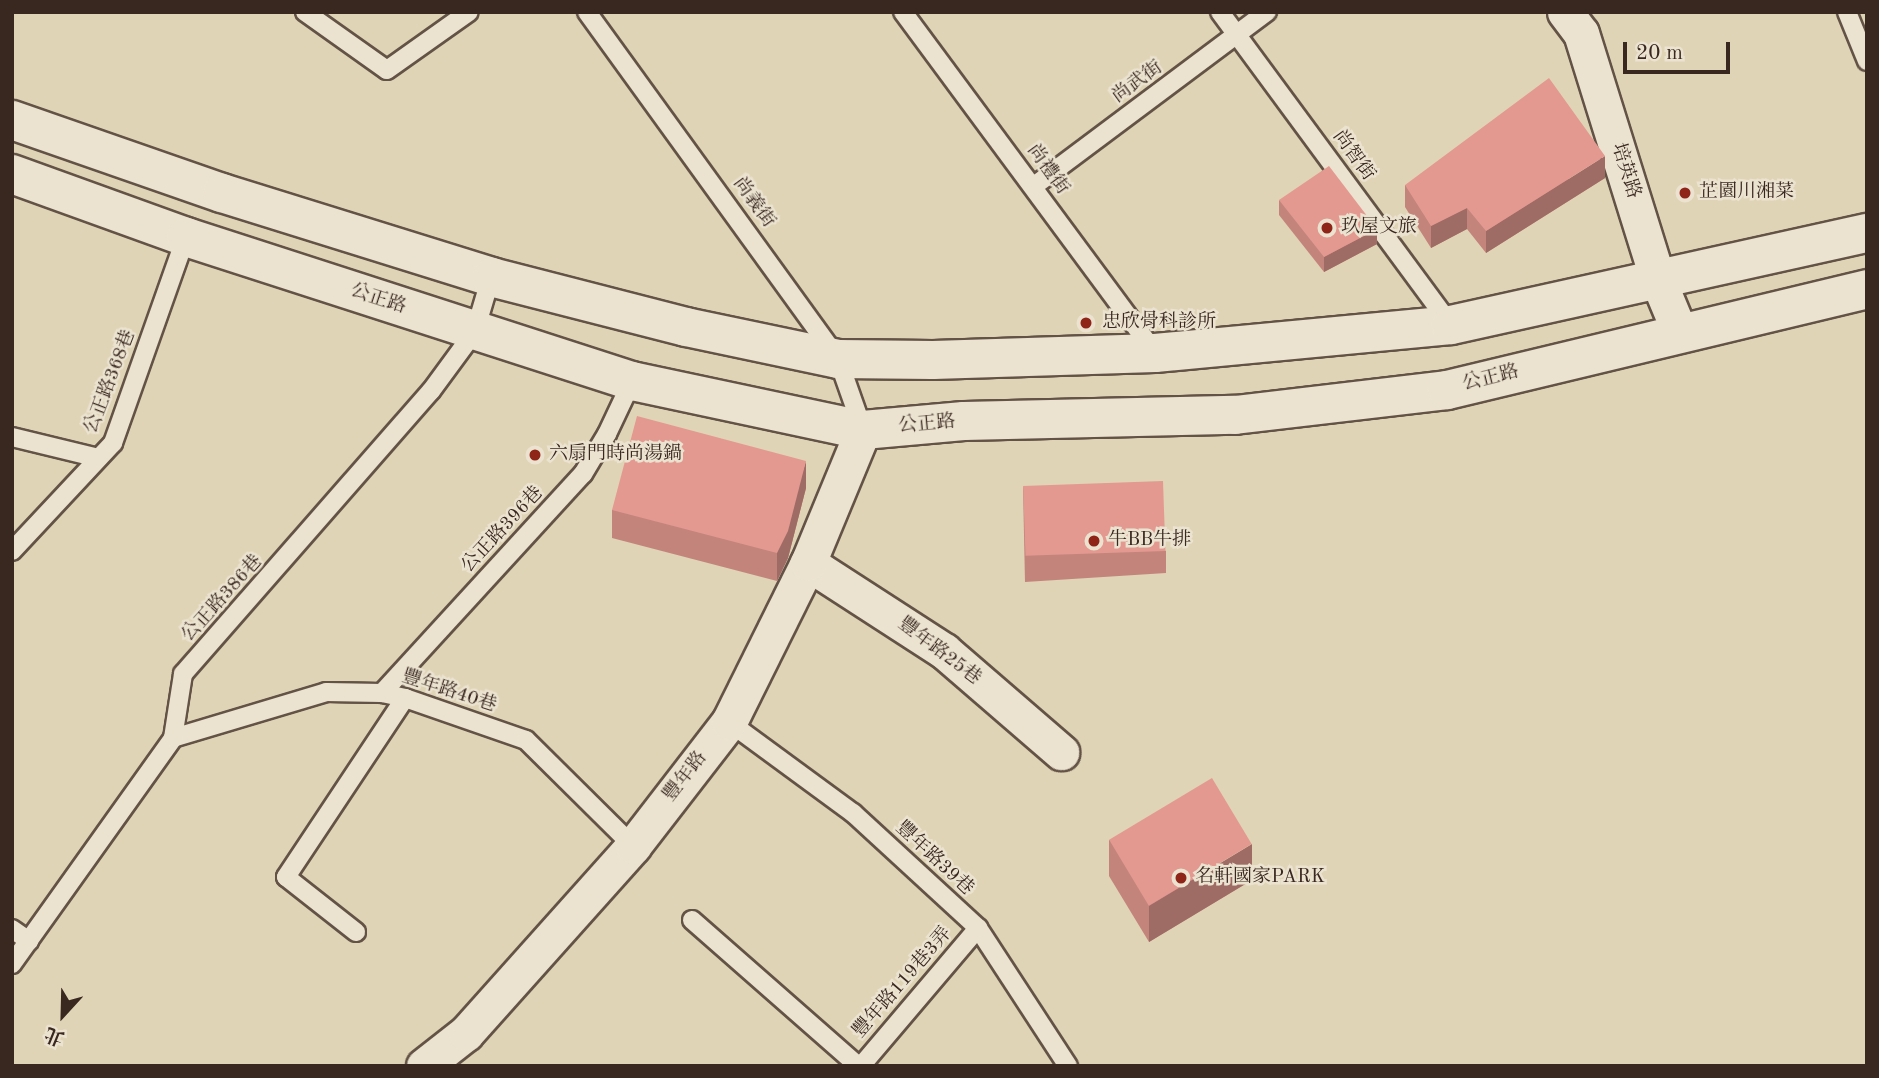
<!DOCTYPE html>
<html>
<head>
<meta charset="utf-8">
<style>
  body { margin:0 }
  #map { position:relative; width:1879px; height:1078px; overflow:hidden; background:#e0d4b6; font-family:"Old Standard TT","Noto Serif TC",serif }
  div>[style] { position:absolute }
  .roads { filter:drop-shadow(2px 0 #635346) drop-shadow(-2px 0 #635346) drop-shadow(0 2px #635346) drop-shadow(0 -2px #635346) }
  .lane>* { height:18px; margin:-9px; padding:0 9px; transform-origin:9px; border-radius:9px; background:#ebe3d0 }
  .street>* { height:35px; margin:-17.5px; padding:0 17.5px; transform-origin:17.5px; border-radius:17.5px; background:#ebe3d0 }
  .secondary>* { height:38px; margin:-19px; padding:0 19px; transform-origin:19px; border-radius:19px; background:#ebe3d0 }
  .wall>* { inset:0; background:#c3847c }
  .shaded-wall>* { inset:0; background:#9f6b65 }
  .building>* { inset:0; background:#e39990; transform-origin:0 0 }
  .dots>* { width:19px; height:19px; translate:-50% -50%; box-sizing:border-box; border:4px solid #ebe3d0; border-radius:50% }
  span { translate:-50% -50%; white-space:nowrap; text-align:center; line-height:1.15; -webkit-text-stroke:5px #ebe3d0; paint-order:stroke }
  .street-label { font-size:19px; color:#392820 }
  .poi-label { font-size:19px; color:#392820 }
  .left { translate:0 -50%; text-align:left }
  .frame { position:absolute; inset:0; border:14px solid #392820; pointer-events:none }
  .north { position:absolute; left:28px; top:980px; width:70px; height:70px; -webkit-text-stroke:5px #ebe3d0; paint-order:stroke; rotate:202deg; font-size:19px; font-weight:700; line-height:28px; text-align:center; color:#392820 }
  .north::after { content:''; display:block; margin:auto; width:24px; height:32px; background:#392820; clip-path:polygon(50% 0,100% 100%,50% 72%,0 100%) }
  .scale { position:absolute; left:1623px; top:42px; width:107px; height:32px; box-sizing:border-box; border:4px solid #392820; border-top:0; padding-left:9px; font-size:21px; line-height:24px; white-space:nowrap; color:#392820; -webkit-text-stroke:5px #ebe3d0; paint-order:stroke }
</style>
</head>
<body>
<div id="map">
  <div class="roads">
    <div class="lane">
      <i style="left:305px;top:12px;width:100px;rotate:35.3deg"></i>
      <i style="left:387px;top:70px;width:100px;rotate:-35.3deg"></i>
      <i style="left:587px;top:12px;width:428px;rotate:54.1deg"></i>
      <i style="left:838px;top:359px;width:75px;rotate:70.6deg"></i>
      <i style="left:903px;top:12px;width:424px;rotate:53.5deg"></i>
      <i style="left:1220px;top:12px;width:389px;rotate:53.6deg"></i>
      <i style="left:1847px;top:12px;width:53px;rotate:67.8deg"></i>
      <i style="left:1034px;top:186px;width:291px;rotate:-36.8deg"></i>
      <i style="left:12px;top:437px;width:89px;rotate:13.6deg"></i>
      <i style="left:12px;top:551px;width:148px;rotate:-46.9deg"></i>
      <i style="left:113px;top:443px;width:219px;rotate:-70.5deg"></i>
      <i style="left:382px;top:693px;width:297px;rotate:-47.5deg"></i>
      <i style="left:583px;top:474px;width:47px;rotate:-59deg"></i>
      <i style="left:607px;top:434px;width:59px;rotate:-64.7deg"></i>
      <i style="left:729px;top:722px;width:154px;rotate:36.3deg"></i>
      <i style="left:853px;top:813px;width:170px;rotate:42.6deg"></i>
      <i style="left:978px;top:928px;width:165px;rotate:56.9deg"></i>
      <i style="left:173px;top:738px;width:160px;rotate:-16.7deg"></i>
      <i style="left:326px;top:692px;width:56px;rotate:1deg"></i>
      <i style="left:382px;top:693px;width:24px;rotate:12deg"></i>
      <i style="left:405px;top:698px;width:128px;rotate:19.1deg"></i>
      <i style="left:526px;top:740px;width:151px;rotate:44.7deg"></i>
      <i style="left:692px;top:920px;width:221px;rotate:41.3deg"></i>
      <i style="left:12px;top:929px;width:21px;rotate:35deg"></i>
      <i style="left:356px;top:932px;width:89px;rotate:-141.8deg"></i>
      <i style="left:286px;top:877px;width:215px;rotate:-56.4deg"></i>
      <i style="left:12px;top:964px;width:277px;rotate:-54.5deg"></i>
      <i style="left:173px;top:738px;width:65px;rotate:-81.1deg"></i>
      <i style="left:183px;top:674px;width:376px;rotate:-48.8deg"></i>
      <i style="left:431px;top:391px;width:74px;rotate:-53.7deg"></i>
      <i style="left:475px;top:331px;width:56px;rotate:-73.5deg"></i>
      <i style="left:861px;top:1066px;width:181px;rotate:-49.7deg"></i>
    </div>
    <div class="street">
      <i style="left:1565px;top:12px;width:26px;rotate:53deg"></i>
      <i style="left:1581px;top:33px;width:259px;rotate:72.7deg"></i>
      <i style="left:1658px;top:280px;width:57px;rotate:67.5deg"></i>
      <i style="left:808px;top:563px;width:162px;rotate:32.9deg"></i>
      <i style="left:944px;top:651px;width:155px;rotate:40.8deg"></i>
      <i style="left:424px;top:1066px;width:53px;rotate:-38.2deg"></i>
      <i style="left:466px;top:1033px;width:251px;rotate:-48.2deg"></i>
      <i style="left:633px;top:846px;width:157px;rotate:-52.3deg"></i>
      <i style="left:729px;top:722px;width:178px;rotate:-63.6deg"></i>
      <i style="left:808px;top:563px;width:144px;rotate:-67.5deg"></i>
    </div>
    <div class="secondary">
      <i style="left:12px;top:120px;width:222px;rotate:19.2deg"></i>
      <i style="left:222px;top:193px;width:282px;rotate:17.3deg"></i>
      <i style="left:491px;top:277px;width:201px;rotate:14.4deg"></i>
      <i style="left:686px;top:327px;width:155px;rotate:11.9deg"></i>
      <i style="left:838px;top:359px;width:95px;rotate:0.6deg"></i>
      <i style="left:933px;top:360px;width:222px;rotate:-1.8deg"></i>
      <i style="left:1155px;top:353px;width:297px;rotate:-5.4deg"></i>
      <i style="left:1451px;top:325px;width:426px;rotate:-12.5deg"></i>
      <i style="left:12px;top:174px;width:185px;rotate:19.9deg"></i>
      <i style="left:186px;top:237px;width:469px;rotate:17.9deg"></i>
      <i style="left:632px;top:381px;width:236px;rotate:12deg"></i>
      <i style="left:863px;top:430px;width:101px;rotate:-5.1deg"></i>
      <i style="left:964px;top:421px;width:271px;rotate:-1.3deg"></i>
      <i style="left:1235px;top:415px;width:213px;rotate:-6.7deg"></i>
      <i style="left:1447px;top:390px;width:432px;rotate:-13.5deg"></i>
    </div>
  </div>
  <div class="wall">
    <i style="clip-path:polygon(1605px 178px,1486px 253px,1467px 229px,1431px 248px,1405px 207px,1405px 185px)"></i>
    <i style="clip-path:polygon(1279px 200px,1377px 244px,1324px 272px,1279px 215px)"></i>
    <i style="clip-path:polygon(1023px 487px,1166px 551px,1166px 573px,1025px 582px)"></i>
    <i style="clip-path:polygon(806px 488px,788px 558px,777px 581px,612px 538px,612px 510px)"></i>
    <i style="clip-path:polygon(1109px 840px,1252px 880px,1149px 942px,1109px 876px)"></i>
  </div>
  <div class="shaded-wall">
    <i style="clip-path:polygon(1605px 156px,1605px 178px,1486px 253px,1486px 231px)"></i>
    <i style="clip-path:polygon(1467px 208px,1467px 229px,1431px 248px,1431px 226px)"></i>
    <i style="clip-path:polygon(1377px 229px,1377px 244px,1324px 272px,1324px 257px)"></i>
    <i style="clip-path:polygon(806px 461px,806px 488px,788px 558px,777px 581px,777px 553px)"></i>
    <i style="clip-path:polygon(1252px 844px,1252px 880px,1149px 942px,1149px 906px)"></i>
  </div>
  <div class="building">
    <i style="clip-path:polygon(1549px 78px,1605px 156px,1486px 231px,1467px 208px,1431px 226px,1405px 185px)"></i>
    <i style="clip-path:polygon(1329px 166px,1377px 229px,1324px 257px,1279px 200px)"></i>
    <i style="clip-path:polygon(637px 416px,806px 461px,788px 531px,777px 553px,612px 510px)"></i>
    <i style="left:1163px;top:481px;width:70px;height:140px;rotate:88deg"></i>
    <i style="left:1212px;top:778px;width:77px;height:120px;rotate:59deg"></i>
  </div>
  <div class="dots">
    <i style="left:1685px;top:193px;background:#8f2418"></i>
    <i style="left:1327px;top:228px;background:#8f2418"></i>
    <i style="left:1086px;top:323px;background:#8f2418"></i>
    <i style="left:535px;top:455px;background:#8f2418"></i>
    <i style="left:1094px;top:541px;background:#8f2418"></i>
    <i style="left:1181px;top:878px;background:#8f2418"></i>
  </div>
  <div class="street-label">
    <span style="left:1138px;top:83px;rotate:-36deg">尚武街</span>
    <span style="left:1353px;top:156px;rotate:54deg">尚智街</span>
    <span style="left:1047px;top:170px;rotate:54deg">尚禮街</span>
    <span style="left:1625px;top:171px;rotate:73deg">培英路</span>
    <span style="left:753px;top:203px;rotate:54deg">尚義街</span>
    <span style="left:378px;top:300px;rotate:18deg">公正路</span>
    <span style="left:1491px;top:379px;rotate:-14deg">公正路</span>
    <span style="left:111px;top:382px;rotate:-69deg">公正路368巷</span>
    <span style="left:927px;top:425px;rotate:-5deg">公正路</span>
    <span style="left:503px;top:530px;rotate:-47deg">公正路396巷</span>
    <span style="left:223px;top:599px;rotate:-48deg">公正路386巷</span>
    <span style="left:939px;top:652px;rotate:37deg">豐年路25巷</span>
    <span style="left:449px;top:692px;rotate:18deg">豐年路40巷</span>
    <span style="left:686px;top:777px;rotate:-52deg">豐年路</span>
    <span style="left:934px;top:859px;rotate:43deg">豐年路39巷</span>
    <span style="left:903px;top:983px;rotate:-49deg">豐年路119巷3弄</span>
  </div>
  <div class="poi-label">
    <span class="left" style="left:1699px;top:193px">芷園川湘菜</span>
    <span class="left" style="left:1341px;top:228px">玖屋文旅</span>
    <span class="left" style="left:1102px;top:323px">忠欣骨科診所</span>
    <span class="left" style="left:549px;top:455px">六扇門時尚湯鍋</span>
    <span class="left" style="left:1108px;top:541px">牛BB牛排</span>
    <span class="left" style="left:1195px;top:878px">名軒國家PARK</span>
  </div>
  <div class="frame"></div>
  <div class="north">北</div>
  <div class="scale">20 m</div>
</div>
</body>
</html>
